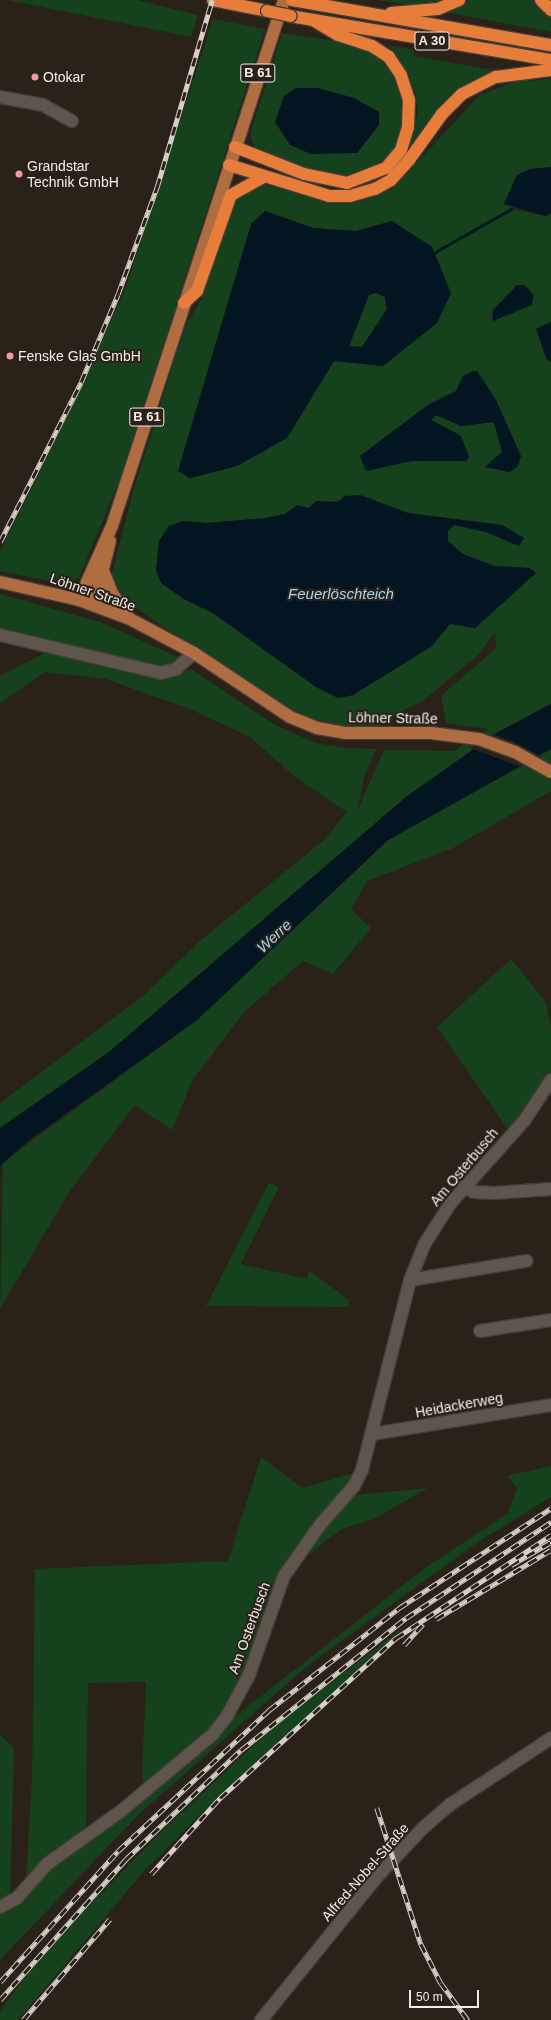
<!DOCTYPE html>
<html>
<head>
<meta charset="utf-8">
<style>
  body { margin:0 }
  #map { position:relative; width:551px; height:2020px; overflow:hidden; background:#2a2119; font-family:Helvetica,sans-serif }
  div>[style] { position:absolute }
  .green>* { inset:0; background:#15411d }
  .water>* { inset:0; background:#021520 }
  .pier>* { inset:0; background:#2a2119 }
  .stream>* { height:3px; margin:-1.5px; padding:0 1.5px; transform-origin:1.5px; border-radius:1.5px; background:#021520 }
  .roads { filter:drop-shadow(1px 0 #443d37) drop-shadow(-1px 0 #443d37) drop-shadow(0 1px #443d37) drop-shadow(0 -1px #443d37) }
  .minor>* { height:12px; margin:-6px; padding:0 6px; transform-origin:6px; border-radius:6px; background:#5f554c }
  .major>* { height:12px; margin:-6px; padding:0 6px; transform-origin:6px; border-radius:6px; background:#b06d41 }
  .highway>* { height:12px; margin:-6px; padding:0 6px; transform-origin:6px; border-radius:6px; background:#e67d3a }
  .rail>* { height:4.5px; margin-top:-2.25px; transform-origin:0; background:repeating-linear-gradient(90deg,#2a2119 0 9px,#d5cec9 0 18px); box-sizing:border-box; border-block:1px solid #d5cec9 }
  .bridges { filter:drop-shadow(1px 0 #443d37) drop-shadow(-1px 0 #443d37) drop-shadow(0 1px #443d37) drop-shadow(0 -1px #443d37) }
  .highway-bridge>* { height:12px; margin:-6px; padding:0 6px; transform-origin:6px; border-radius:6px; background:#e67d3a }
  .dots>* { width:11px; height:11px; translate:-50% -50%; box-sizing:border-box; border:2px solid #2a2119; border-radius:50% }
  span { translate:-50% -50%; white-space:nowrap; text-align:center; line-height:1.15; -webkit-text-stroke:4px #2a2119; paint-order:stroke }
  .shield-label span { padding:1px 3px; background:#2a2119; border:1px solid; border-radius:3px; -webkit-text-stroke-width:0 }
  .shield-label { font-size:13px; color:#f4eee9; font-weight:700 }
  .poi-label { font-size:14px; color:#f4eee9 }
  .left { translate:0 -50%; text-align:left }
  .street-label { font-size:14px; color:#f4eee9 }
  .water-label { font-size:15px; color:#a0d6f6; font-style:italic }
  .scale { position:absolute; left:409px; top:1990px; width:70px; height:18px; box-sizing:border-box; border:2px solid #f4eee9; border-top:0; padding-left:5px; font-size:12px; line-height:14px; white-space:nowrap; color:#f4eee9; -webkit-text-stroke:3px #2a2119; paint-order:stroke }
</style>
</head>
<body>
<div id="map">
  <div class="green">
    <i style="clip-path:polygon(8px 0,137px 0,198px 15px,191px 37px)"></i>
    <i style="clip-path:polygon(377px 0,448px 0,417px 6px)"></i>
    <i style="clip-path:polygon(469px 0,536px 0,551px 15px,551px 32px,445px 12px)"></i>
    <i style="clip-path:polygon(213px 19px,265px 29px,122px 474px,79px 578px,61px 583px,0 571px,0 551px,67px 417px,126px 287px)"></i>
    <i style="clip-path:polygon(282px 33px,350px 43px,375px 54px,394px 74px,406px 103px,403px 132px,389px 156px,371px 169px,348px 175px,322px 174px,269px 156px,254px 147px,250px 134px)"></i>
    <i style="clip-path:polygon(388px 45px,414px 50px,414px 56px,497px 71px,469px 82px,442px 104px,402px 161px,413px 135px,418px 111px,414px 90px,405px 69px)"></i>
    <i style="clip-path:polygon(evenodd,551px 79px,551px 167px,530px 169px,511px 209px,546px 216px,551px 213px,551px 322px,536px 329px,546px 358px,551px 362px,551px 704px,498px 732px,406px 797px,109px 1052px,0 1128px,0 1103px,142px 997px,201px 940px,324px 840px,347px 812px,294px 776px,250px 737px,192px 710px,106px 679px,45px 672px,0 703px,0 676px,45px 653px,165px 679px,191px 669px,275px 725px,316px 743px,344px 748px,376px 749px,365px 774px,356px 814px,384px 750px,454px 751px,488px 729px,446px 723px,441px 696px,496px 648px,495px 632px,479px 654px,424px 700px,387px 719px,377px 729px,339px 726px,306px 717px,280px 704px,175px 635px,123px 599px,112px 573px,134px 488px,185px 327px,202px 298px,232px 205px,243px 191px,263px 184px,332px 203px,363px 201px,392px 189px,480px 95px,513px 82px,551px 79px,265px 211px,313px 228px,356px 231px,392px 221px,432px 247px,441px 267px,383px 366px,334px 361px,287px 438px,237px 466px,190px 478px,251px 224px,265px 211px,551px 79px,517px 285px,528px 288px,534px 298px,527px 307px,493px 321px,491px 314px,517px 285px,551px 79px,463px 376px,521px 456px,510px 472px,486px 467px,502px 452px,494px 422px,461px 426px,437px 415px,431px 420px,456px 433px,469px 457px,466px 461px,412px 461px,380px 466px,360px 456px,428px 405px,456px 391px,463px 376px,551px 79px,360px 495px,408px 513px,502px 525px,519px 546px,486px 532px,454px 525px,448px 531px,448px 541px,463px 554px,494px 566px,528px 568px,450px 624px,432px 646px,353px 695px,338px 698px,316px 687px,213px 613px,184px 599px,161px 583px,183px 521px,207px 523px,266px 518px,360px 495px)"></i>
    <i style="clip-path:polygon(376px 292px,385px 297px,387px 309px,362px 347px,349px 346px,369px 295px)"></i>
    <i style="clip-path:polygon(0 594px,100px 622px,180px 658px,169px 667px,153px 667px,0 630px)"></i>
    <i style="clip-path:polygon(551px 749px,551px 791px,453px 848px,367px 881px,351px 909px,371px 928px,333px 974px,303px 961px,244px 1012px,193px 1079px,172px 1130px,135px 1105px,68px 1194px,0 1309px,3px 1162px,197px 1020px,388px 840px)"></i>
    <i style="clip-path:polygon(511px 959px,545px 1001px,551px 1027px,551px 1074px,509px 1131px,437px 1027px)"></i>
    <i style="clip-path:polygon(269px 1183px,279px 1187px,241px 1264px,307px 1279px,309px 1270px,349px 1300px,348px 1307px,206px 1306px)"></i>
    <i style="clip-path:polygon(evenodd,261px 1457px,302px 1488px,357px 1472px,356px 1495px,428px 1488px,374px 1519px,342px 1529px,304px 1558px,290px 1577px,234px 1717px,425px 1568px,508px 1513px,517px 1488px,507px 1476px,551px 1466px,551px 1497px,478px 1542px,306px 1667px,139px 1814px,0 1960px,0 1734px,14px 1749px,10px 1899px,26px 1880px,32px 1778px,35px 1569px,228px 1561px,261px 1457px,146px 1682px,142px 1773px,145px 1794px,86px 1838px,88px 1683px,146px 1682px)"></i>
    <i style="clip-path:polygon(410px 1622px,219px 1796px,145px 1870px,18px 2020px,0 2020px,0 2011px,46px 1950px,162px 1831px,273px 1727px)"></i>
  </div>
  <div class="water">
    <i style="clip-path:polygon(296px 88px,318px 88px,354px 98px,379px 112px,379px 125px,357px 153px,311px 154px,290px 145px,275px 122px,284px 96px)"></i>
    <i style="clip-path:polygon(551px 167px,551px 213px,546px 216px,504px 204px,517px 175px,530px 169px)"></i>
    <i style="clip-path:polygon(evenodd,265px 211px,313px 228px,356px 231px,392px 221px,432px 247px,451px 293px,437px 323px,383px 366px,334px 361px,287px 438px,237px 466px,190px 478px,178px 471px,251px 224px,265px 211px,376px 293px,385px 297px,387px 309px,362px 347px,349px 346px,369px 295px,376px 293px)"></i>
    <i style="clip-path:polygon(517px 285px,524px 285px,533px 294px,532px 305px,493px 321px,493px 310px)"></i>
    <i style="clip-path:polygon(551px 322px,551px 362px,546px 358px,536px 329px)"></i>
    <i style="clip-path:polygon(473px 371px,477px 371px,495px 398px,521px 456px,518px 466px,510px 472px,485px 467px,502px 452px,494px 422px,461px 426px,436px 415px,431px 420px,461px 436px,469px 457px,466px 461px,412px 461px,366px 471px,360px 456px,428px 405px,456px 391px,463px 376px)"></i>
    <i style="clip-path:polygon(360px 495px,408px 513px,502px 525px,524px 538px,519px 546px,486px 532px,454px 525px,448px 531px,448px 541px,463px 554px,494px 566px,529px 568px,536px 573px,475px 628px,450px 624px,432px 646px,353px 695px,338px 698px,316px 687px,213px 613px,184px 599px,161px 583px,156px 571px,159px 541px,169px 526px,183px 521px,207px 523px,266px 518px,285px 514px,297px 505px,309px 508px,316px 501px,338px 502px,345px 496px)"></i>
    <i style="clip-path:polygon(551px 704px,551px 749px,388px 840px,197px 1020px,29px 1140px,0 1166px,0 1128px,109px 1052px,406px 797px,498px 732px)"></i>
  </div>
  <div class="pier">
    <i style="clip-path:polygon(492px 734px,512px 741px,541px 756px,521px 767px,470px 748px)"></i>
  </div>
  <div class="stream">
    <i style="left:435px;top:252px;width:87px;rotate:-29.5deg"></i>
  </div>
  <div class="roads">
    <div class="minor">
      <i style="left:0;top:97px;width:44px;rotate:10.5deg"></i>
      <i style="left:43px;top:105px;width:33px;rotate:29deg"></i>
      <i style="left:0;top:635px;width:165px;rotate:13.3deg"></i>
      <i style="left:161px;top:673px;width:16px;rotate:-15deg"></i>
      <i style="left:176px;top:669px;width:24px;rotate:-42deg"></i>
      <i style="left:463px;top:1187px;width:12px;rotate:24deg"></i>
      <i style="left:474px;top:1192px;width:20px;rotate:3deg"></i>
      <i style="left:494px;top:1193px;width:57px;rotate:-4deg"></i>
      <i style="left:410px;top:1280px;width:118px;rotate:-9.3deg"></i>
      <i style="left:480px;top:1331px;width:72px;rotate:-8.8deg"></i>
      <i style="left:372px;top:1434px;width:181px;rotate:-9.2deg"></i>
      <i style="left:0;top:1907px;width:19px;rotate:-28deg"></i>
      <i style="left:17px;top:1898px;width:45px;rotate:-48.6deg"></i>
      <i style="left:47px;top:1864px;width:91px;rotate:-35.6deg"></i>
      <i style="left:121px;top:1811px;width:120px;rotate:-39.9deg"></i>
      <i style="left:213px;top:1734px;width:23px;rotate:-52deg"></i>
      <i style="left:227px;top:1716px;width:47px;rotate:-61.8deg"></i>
      <i style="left:249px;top:1675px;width:105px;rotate:-70.5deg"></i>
      <i style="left:284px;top:1576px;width:62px;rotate:-54.8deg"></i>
      <i style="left:320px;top:1525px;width:52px;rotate:-48.9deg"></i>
      <i style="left:354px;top:1486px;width:18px;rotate:-63deg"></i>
      <i style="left:362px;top:1470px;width:196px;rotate:-75.8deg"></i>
      <i style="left:410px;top:1280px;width:38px;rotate:-68deg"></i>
      <i style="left:424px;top:1245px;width:49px;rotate:-57.6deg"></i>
      <i style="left:450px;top:1204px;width:111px;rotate:-48.3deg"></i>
      <i style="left:524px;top:1121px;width:49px;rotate:-56.6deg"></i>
      <i style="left:261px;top:2020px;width:183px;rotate:-51deg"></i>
      <i style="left:376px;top:1878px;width:69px;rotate:-46.8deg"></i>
      <i style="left:423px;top:1828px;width:37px;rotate:-41deg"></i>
      <i style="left:451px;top:1804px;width:120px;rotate:-33.4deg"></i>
    </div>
    <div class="major">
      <i style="left:104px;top:573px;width:22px;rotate:68deg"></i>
      <i style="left:112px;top:593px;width:30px;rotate:56deg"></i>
      <i style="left:0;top:582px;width:81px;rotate:12.8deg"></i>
      <i style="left:79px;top:600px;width:54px;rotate:20.4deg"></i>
      <i style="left:130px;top:619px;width:72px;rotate:28deg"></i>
      <i style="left:194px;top:653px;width:115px;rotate:33.7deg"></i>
      <i style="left:290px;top:717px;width:29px;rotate:22deg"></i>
      <i style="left:317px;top:728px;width:28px;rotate:10deg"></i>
      <i style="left:345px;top:733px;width:86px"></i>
      <i style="left:431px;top:733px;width:48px;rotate:7.1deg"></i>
      <i style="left:479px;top:739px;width:38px;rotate:20deg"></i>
      <i style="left:515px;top:752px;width:41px;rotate:29.1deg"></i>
      <i style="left:79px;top:600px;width:81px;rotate:-66deg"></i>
      <i style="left:112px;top:526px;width:553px;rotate:-71.89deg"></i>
      <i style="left:94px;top:605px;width:66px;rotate:-76deg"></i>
    </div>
    <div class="highway">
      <i style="left:213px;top:0;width:55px;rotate:11.5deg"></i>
      <i style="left:292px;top:0;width:263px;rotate:9.9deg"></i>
      <i style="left:541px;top:0;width:14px;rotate:45deg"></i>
      <i style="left:391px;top:13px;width:47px;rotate:-4.9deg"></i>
      <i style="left:438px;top:9px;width:23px;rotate:-23deg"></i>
      <i style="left:290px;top:16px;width:265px;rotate:9.6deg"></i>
      <i style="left:235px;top:147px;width:74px;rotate:21.4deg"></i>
      <i style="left:304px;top:174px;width:44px;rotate:11.8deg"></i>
      <i style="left:347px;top:183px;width:42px;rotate:-21deg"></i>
      <i style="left:386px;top:168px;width:23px;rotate:-50deg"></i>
      <i style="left:401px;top:150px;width:24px;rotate:-73deg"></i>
      <i style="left:408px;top:127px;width:27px;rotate:-88deg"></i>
      <i style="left:409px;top:100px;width:26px;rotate:-108deg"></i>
      <i style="left:401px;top:75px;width:22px;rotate:-124deg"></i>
      <i style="left:389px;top:57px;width:20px;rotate:-147deg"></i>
      <i style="left:372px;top:46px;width:36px;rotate:-162deg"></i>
      <i style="left:338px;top:35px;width:29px;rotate:-149deg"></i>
      <i style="left:229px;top:165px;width:105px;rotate:17.2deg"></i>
      <i style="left:329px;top:196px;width:21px"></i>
      <i style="left:350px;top:196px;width:26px;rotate:-16deg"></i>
      <i style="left:375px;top:189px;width:18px;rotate:-29deg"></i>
      <i style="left:391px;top:180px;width:27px;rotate:-48deg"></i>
      <i style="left:409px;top:160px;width:57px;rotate:-54.3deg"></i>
      <i style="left:442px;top:114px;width:28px;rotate:-45deg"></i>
      <i style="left:462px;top:94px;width:38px;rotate:-27deg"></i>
      <i style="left:496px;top:77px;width:55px;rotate:-7.3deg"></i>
      <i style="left:184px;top:303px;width:18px;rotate:-43deg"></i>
      <i style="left:197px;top:291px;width:102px;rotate:-70.5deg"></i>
      <i style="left:231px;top:195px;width:37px;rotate:-29deg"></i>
    </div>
  </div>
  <div class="rail">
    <i style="left:0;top:542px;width:179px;rotate:-63.1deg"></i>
    <i style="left:81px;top:382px;width:95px;rotate:-67.2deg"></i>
    <i style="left:118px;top:294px;width:114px;rotate:-70deg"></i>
    <i style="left:157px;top:187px;width:195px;rotate:-73.6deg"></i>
    <i style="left:511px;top:1565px;width:46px;rotate:-29.9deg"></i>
    <i style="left:436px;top:1619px;width:134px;rotate:-31deg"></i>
    <i style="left:404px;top:1645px;width:28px;rotate:-48deg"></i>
    <i style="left:377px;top:1808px;width:143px;rotate:72.1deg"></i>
    <i style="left:421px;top:1944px;width:44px;rotate:62.9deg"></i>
    <i style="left:441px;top:1983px;width:46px;rotate:53.9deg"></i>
    <i style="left:151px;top:1874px;width:103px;rotate:-47.8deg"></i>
    <i style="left:220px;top:1798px;width:238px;rotate:-42.3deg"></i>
    <i style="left:396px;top:1638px;width:186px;rotate:-33.6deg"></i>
    <i style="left:0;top:1982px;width:176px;rotate:-48deg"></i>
    <i style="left:118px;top:1851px;width:207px;rotate:-43deg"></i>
    <i style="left:269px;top:1710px;width:165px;rotate:-38.1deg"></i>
    <i style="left:399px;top:1608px;width:182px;rotate:-33.3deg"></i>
    <i style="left:0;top:2000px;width:189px;rotate:-48.2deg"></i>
    <i style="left:126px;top:1859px;width:158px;rotate:-43.5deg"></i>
    <i style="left:241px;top:1750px;width:211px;rotate:-38.7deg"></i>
    <i style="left:406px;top:1618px;width:174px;rotate:-33.5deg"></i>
    <i style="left:23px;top:2020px;width:133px;rotate:-49.3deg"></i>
  </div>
  <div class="bridges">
    <div class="highway-bridge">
      <i style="left:267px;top:11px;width:24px;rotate:12deg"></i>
    </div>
  </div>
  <div class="dots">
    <i style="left:35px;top:77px;background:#f49aa3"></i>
    <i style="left:19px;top:174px;background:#f49aa3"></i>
    <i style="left:10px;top:356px;background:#f49aa3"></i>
  </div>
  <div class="shield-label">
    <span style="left:432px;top:41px">A 30</span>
    <span style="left:258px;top:73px">B 61</span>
    <span style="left:147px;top:417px">B 61</span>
  </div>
  <div class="poi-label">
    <span class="left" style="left:43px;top:77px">Otokar</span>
    <span class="left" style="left:27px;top:174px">Grandstar<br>Technik GmbH</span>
    <span class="left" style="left:18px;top:356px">Fenske Glas GmbH</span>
  </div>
  <div class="street-label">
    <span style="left:93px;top:592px;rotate:19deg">Löhner Straße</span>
    <span style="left:393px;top:718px;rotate:1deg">Löhner Straße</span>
    <span style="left:464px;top:1167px;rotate:-50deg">Am Osterbusch</span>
    <span style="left:459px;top:1405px;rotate:-10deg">Heidackerweg</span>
    <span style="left:249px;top:1628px;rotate:-70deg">Am Osterbusch</span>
    <span style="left:365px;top:1872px;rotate:-49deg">Alfred-Nobel-Straße</span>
  </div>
  <div class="water-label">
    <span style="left:341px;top:594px">Feuerlöschteich</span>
    <span style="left:274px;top:936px;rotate:-43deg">Werre</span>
  </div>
  <div class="scale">50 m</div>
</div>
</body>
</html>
